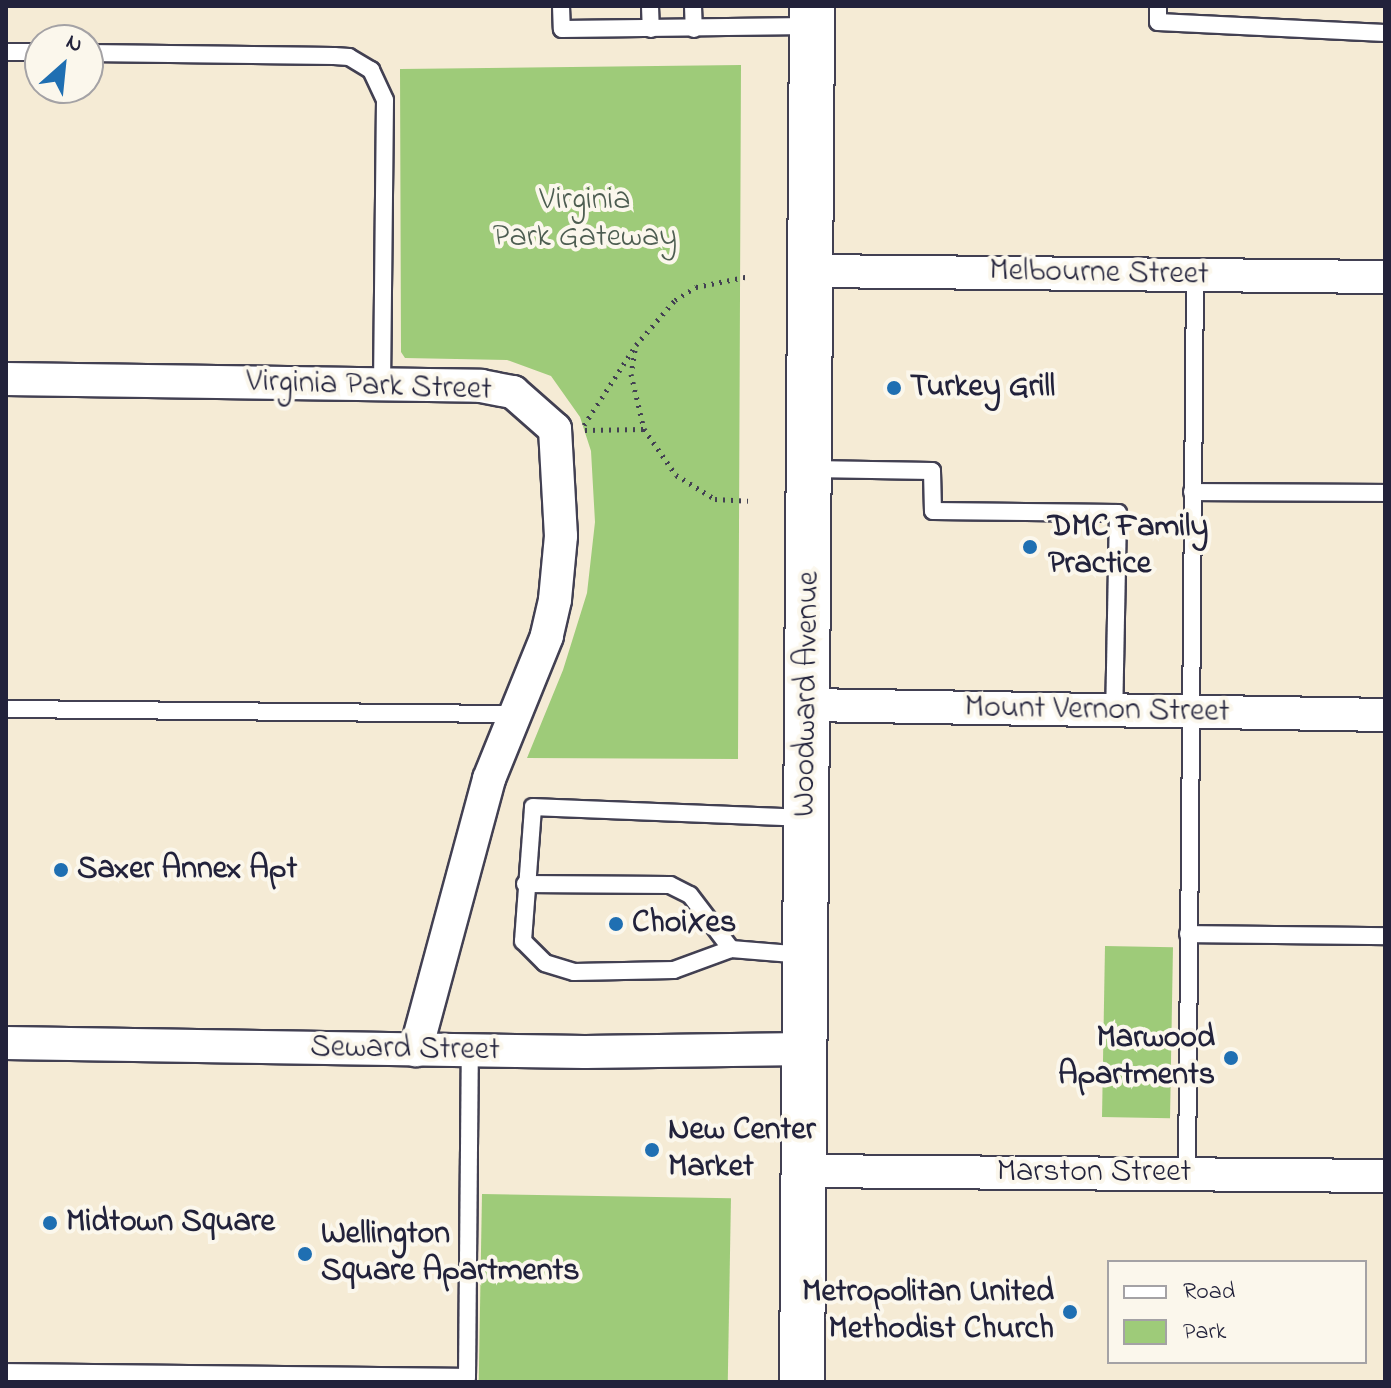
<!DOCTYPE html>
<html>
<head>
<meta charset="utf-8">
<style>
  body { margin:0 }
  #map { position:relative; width:1391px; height:1388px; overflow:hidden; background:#f5ebd5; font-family:"Indie Flower",sans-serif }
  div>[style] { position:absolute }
  .green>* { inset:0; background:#9ecb79; transform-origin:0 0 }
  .path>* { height:5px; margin-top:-2.5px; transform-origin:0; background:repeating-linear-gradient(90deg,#424052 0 2px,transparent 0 8px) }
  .roads { filter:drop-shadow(2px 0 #424052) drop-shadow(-2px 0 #424052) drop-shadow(0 2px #424052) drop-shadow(0 -2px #424052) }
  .lane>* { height:16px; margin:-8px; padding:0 8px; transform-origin:8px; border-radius:8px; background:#fff }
  .street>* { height:32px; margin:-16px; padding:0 16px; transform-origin:16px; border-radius:16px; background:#fff }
  .primary>* { height:44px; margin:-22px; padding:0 22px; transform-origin:22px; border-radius:22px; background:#fff }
  .dots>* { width:22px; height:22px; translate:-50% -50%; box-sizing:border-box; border:4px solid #fbf7ec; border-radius:50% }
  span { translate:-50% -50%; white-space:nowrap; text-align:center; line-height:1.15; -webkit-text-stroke:8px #fbf7ec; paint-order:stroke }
  .park-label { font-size:32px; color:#4d5d51 }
  .street-label { font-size:32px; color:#22223b }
  .poi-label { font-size:32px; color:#22223b; font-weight:700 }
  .left { translate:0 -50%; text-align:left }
  .right { translate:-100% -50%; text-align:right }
  .frame { position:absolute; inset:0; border:8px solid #22223b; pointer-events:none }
  .legend { position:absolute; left:1107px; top:1260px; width:260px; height:104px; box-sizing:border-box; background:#fbf7ec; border:2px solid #a4a2a5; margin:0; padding:10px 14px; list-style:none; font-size:24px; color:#22223b }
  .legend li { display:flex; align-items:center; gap:16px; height:40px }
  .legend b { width:40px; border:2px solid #a4a2a5 }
  .north { position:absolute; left:24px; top:24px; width:80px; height:80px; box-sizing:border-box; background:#fbf7ec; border:2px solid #a4a2a5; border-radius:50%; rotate:27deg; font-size:22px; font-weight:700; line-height:32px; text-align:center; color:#22223b }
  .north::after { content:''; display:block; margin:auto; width:28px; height:36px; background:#1f6fb2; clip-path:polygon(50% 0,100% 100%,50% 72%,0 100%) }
</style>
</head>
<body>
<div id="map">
  <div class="green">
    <i style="clip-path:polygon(741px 65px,738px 759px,527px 758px,563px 670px,587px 593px,595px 522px,591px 451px,580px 417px,551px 376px,507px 360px,405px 358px,401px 352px,400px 69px)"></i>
    <i style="left:1105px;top:946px;width:68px;height:171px;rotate:1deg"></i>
    <i style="left:482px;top:1194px;width:249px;height:188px;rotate:1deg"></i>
  </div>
  <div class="path">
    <i style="left:635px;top:350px;width:24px;rotate:99deg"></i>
    <i style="left:631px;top:374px;width:57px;rotate:76.7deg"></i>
    <i style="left:644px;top:429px;width:56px;rotate:55.2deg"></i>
    <i style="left:676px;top:475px;width:46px;rotate:31.6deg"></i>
    <i style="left:715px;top:499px;width:33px;rotate:3deg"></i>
    <i style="left:584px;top:425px;width:95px;rotate:-57deg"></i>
    <i style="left:636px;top:345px;width:60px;rotate:-49.1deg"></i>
    <i style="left:675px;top:300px;width:25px;rotate:-32deg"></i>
    <i style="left:696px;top:287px;width:55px;rotate:-11.5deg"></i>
    <i style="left:585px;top:430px;width:59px;rotate:-1deg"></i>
  </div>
  <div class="roads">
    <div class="lane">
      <i style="left:561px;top:6px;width:23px;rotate:88deg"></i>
      <i style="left:562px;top:29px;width:247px;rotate:-0.7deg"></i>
      <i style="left:650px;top:6px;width:23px;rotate:88deg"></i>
      <i style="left:693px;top:6px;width:23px;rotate:88deg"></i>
      <i style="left:1158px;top:6px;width:16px;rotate:90deg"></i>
      <i style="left:1158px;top:22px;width:227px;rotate:2.8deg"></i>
      <i style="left:6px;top:52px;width:34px"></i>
      <i style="left:88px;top:53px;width:246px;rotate:0.7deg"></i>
      <i style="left:334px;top:56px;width:15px;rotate:4deg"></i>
      <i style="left:349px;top:57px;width:26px;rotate:31deg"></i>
      <i style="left:371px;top:70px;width:33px;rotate:65deg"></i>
      <i style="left:385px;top:100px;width:285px;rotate:90.6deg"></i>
      <i style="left:811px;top:469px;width:121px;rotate:0.9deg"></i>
      <i style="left:932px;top:471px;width:40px;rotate:88.6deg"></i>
      <i style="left:933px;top:511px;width:185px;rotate:0.6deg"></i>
      <i style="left:1118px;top:513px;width:200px;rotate:91.1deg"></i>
      <i style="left:1192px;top:492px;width:193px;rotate:0.3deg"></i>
      <i style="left:6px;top:709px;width:506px;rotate:0.57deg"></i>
      <i style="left:525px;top:884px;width:145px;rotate:0.4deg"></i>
      <i style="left:670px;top:885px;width:22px;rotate:27deg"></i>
      <i style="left:690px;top:895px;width:68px;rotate:52.8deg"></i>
      <i style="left:1188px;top:934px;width:197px;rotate:0.6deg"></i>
      <i style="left:804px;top:955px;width:73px;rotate:-175.3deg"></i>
      <i style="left:731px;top:949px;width:61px;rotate:159.8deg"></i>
      <i style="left:674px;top:970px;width:100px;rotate:178.9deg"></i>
      <i style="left:574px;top:972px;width:30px;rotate:-163deg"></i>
      <i style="left:545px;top:963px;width:31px;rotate:-135deg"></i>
      <i style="left:523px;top:941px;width:134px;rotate:-85.7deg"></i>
      <i style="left:533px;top:807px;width:273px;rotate:2.3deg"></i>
      <i style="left:1187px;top:1174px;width:899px;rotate:-89.49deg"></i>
      <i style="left:6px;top:1372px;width:461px;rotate:0.6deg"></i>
      <i style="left:467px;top:1377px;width:326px;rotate:-89.5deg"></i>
    </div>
    <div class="street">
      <i style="left:812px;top:271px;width:573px;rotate:0.6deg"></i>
      <i style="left:6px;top:379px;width:475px;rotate:0.8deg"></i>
      <i style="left:481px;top:386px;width:33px;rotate:11deg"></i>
      <i style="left:513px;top:392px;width:56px;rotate:41.4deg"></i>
      <i style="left:555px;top:429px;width:107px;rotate:86.8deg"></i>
      <i style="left:561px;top:536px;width:64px;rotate:95.4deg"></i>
      <i style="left:555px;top:600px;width:37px;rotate:103deg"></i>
      <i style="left:547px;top:636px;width:154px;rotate:112.1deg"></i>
      <i style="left:489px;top:779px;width:281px;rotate:105.1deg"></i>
      <i style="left:808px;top:705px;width:577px;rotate:0.99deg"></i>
      <i style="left:6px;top:1043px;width:579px;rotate:0.89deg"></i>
      <i style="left:585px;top:1052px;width:220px;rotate:-0.8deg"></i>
      <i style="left:804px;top:1171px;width:581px;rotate:0.49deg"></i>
    </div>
    <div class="primary">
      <i style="left:802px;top:1382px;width:1376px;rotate:-89.58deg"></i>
    </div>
  </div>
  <div class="dots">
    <i style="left:894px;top:388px;background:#1f6fb2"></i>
    <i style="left:1030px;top:547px;background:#1f6fb2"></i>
    <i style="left:61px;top:870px;background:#1f6fb2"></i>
    <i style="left:616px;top:924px;background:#1f6fb2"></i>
    <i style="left:1231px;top:1058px;background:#1f6fb2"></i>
    <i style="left:652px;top:1150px;background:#1f6fb2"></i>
    <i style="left:50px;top:1223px;background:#1f6fb2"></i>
    <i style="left:305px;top:1254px;background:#1f6fb2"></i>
    <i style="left:1070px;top:1312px;background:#1f6fb2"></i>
  </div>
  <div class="park-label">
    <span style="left:585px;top:220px">Virginia<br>Park Gateway</span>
  </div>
  <div class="street-label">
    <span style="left:1099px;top:274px;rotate:1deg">Melbourne Street</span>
    <span style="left:369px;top:387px;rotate:2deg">Virginia Park Street</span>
    <span style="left:808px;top:694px;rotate:-89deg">Woodward Avenue</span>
    <span style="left:1097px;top:711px;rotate:1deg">Mount Vernon Street</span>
    <span style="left:405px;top:1050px;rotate:1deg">Seward Street</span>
    <span style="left:1094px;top:1173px">Marston Street</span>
  </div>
  <div class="poi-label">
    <span class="left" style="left:910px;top:388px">Turkey Grill</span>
    <span class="left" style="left:1048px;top:547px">DMC Family<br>Practice</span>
    <span class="left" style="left:77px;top:870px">Saxer Annex Apt</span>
    <span class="left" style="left:632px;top:924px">ChoiXes</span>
    <span class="right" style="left:1215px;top:1058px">Marwood<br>Apartments</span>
    <span class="left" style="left:668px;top:1150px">New Center<br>Market</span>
    <span class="left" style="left:66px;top:1223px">Midtown Square</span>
    <span class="left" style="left:321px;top:1254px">Wellington<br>Square Apartments</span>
    <span class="right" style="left:1054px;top:1312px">Metropolitan United<br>Methodist Church</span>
  </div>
  <div class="frame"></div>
  <ul class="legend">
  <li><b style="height:10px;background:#fff"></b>Road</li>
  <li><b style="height:22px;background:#9ecb79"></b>Park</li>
  </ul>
  <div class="north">N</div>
</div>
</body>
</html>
